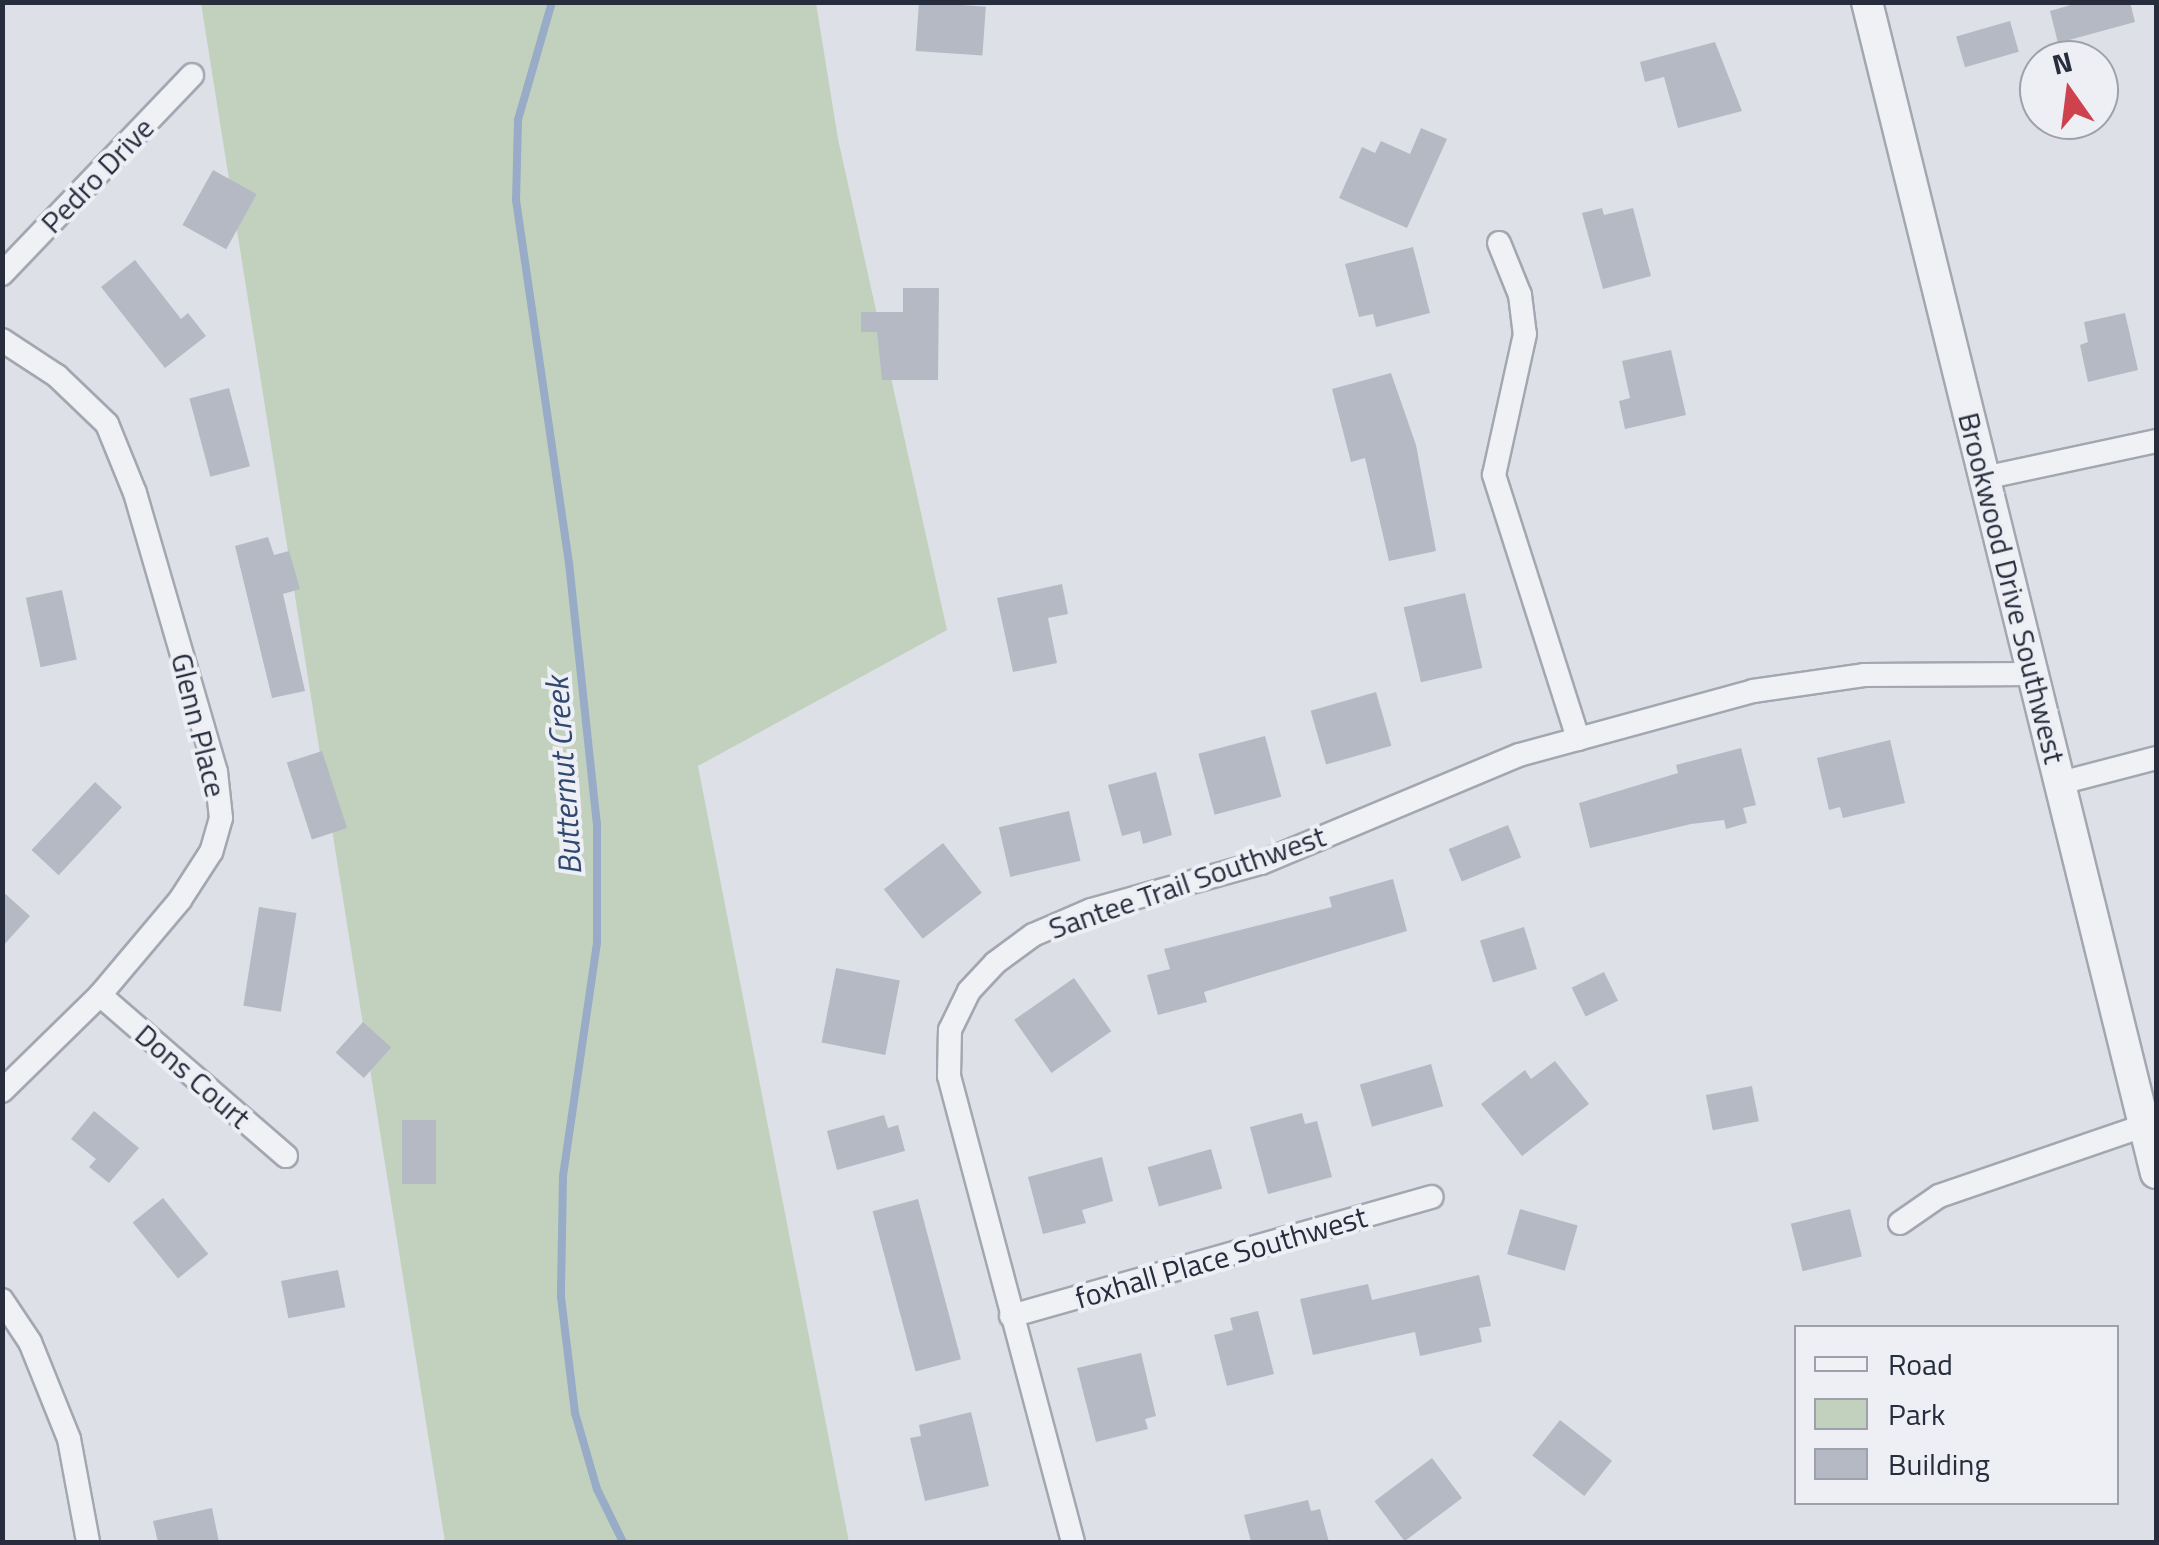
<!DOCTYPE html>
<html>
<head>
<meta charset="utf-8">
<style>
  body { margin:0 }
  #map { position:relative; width:2159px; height:1545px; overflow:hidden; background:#dde0e7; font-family:"Titillium Web",sans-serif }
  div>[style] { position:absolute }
  .green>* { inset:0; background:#c2d1be }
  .stream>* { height:8px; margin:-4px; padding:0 4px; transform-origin:4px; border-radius:4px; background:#98abc7 }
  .building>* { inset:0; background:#b5b9c4; transform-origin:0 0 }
  .roads { filter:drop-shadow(2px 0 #a3a7b1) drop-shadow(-2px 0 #a3a7b1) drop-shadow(0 2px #a3a7b1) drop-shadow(0 -2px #a3a7b1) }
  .minor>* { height:22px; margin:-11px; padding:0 11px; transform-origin:11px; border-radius:11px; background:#f0f1f5 }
  .tertiary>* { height:30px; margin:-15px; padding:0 15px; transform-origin:15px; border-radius:15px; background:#f0f1f5 }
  span { translate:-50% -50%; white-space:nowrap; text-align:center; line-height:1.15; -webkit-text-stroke:8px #edeff5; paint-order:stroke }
  .street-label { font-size:30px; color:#272d3d }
  .water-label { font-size:32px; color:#314971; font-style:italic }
  .frame { position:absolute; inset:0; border:5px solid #272d3d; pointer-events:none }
  .legend { position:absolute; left:1794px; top:1325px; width:325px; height:180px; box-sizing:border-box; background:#edeff5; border:2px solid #9ea1ab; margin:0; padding:12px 18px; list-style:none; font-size:30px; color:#272d3d }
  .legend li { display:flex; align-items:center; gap:20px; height:50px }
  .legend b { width:50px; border:2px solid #9ea1ab }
  .north { position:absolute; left:2019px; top:40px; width:100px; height:100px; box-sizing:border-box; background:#edeff5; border:2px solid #9ea1ab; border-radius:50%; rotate:346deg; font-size:28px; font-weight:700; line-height:40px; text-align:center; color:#272d3d }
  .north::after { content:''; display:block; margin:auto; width:35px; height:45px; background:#cd424c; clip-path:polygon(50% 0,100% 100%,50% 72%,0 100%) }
</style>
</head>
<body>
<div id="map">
  <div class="green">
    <i style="clip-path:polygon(201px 3px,816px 3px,838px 139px,947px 630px,698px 766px,849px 1542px,445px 1542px)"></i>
  </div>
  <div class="stream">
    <i style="left:552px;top:2px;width:123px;rotate:106.1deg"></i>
    <i style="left:518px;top:120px;width:80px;rotate:91.4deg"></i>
    <i style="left:516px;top:200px;width:367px;rotate:81.7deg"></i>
    <i style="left:569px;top:563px;width:262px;rotate:83.9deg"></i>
    <i style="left:597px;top:824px;width:119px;rotate:90deg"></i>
    <i style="left:597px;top:943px;width:236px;rotate:98.3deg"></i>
    <i style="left:563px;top:1177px;width:120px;rotate:91deg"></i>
    <i style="left:561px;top:1297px;width:117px;rotate:83.1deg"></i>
    <i style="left:575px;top:1413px;width:79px;rotate:73.9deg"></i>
    <i style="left:597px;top:1489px;width:59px;rotate:63.9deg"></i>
  </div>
  <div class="building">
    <i style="left:919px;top:2px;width:67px;height:49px;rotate:4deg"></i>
    <i style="clip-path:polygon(2081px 2px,2130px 2px,2135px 22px,2058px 43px,2050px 11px)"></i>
    <i style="left:2010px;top:21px;width:32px;height:56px;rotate:74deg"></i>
    <i style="clip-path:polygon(1715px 42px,1742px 111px,1678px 128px,1664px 77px,1645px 82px,1640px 62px)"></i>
    <i style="clip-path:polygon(1421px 128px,1447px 139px,1407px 228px,1339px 198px,1362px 147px,1375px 153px,1381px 141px,1410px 154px)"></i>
    <i style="left:213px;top:170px;width:50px;height:63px;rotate:29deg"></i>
    <i style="clip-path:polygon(1602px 208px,1604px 215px,1633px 208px,1651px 276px,1603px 289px,1582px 213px)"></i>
    <i style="clip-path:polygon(1413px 247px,1430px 313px,1376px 327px,1373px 314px,1359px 317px,1345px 264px)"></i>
    <i style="clip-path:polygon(135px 260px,181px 319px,188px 313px,206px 336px,165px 368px,101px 287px)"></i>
    <i style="clip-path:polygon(903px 288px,939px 288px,938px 380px,882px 380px,877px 332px,861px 332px,861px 312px,903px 312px)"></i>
    <i style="clip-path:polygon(2125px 313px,2138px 370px,2088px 382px,2080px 345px,2088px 342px,2084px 322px)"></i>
    <i style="clip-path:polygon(1671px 350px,1686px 415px,1625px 429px,1619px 401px,1630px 398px,1622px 361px)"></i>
    <i style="clip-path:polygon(1391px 373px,1416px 445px,1436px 551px,1389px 561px,1365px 458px,1351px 462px,1332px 389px)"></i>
    <i style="left:229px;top:388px;width:81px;height:41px;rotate:75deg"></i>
    <i style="clip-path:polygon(268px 537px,274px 555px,289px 551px,300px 589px,283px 594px,305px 691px,272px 698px,235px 546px)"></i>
    <i style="clip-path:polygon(1062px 584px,1068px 614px,1048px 618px,1057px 663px,1013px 672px,997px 598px)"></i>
    <i style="left:62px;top:590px;width:71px;height:37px;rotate:78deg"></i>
    <i style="left:1465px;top:593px;width:77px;height:63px;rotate:77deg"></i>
    <i style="left:1376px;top:692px;width:56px;height:68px;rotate:74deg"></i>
    <i style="left:1265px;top:736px;width:63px;height:69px;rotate:75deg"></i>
    <i style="clip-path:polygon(1890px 740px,1905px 803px,1843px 818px,1840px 807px,1829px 810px,1817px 758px)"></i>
    <i style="clip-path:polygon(1741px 748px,1756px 805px,1743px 808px,1747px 823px,1726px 829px,1724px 820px,1691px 824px,1590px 848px,1579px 803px,1678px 773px,1676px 765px)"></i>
    <i style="left:322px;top:751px;width:81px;height:37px;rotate:72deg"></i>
    <i style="clip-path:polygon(1156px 772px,1172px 835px,1143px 844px,1140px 831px,1122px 836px,1108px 785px)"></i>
    <i style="left:95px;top:782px;width:37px;height:93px;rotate:43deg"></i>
    <i style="left:1069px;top:811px;width:51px;height:72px;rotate:77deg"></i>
    <i style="left:1508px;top:825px;width:35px;height:64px;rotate:68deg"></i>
    <i style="left:943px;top:843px;width:63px;height:75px;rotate:52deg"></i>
    <i style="clip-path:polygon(1393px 879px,1407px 931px,1204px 992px,1207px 1002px,1158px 1015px,1147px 975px,1170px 969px,1164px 949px,1332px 907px,1329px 897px)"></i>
    <i style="clip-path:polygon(2px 891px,30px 916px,2px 947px)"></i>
    <i style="left:259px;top:907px;width:38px;height:100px;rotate:9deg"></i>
    <i style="left:1524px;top:927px;width:44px;height:46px;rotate:73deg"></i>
    <i style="left:836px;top:968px;width:65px;height:76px;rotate:11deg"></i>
    <i style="left:1604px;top:972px;width:32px;height:36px;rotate:64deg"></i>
    <i style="left:1074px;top:978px;width:65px;height:73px;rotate:55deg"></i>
    <i style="left:363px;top:1022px;width:38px;height:41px;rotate:42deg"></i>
    <i style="clip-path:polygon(1555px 1061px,1589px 1104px,1522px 1156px,1481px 1104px,1525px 1070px,1531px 1079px)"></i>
    <i style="left:1431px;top:1064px;width:44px;height:74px;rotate:74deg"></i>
    <i style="left:1752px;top:1086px;width:36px;height:47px;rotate:79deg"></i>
    <i style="clip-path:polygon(94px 1111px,139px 1148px,109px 1183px,89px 1167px,96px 1159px,71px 1139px)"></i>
    <i style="clip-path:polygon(1302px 1113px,1305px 1124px,1317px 1121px,1332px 1177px,1268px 1194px,1250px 1127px)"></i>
    <i style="clip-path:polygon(884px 1115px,888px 1128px,898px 1125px,905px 1151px,837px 1170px,827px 1131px)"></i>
    <i style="left:402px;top:1120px;width:34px;height:64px"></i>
    <i style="left:1211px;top:1149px;width:41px;height:66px;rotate:74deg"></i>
    <i style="clip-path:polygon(1102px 1157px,1113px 1201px,1082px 1210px,1086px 1223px,1043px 1234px,1028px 1177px)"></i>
    <i style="left:163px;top:1198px;width:72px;height:39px;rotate:51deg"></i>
    <i style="left:918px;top:1199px;width:166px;height:47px;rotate:75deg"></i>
    <i style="left:1520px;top:1209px;width:60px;height:47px;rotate:16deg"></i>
    <i style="left:1850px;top:1209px;width:49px;height:61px;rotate:76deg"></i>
    <i style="left:338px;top:1270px;width:38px;height:58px;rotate:79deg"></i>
    <i style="clip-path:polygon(1479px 1275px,1491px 1326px,1479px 1328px,1482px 1342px,1420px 1356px,1415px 1332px,1313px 1355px,1300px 1299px,1368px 1284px,1372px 1300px)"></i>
    <i style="clip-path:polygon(1258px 1311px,1274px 1374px,1227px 1386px,1214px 1335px,1233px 1330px,1230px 1318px)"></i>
    <i style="clip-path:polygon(1141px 1353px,1156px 1416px,1145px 1419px,1148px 1429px,1096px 1442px,1077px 1368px)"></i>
    <i style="clip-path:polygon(971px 1412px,989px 1486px,925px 1501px,910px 1438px,921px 1436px,919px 1425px)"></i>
    <i style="left:1560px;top:1420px;width:66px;height:45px;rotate:38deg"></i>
    <i style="left:1432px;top:1458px;width:50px;height:72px;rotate:53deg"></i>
    <i style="clip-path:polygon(1308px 1500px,1311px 1511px,1320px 1509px,1329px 1542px,1251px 1542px,1244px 1515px)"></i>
    <i style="clip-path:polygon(212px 1508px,219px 1542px,158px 1542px,153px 1521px)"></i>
  </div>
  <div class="roads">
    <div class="minor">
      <i style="left:1499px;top:243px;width:56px;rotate:68deg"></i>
      <i style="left:1520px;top:295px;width:39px;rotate:83deg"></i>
      <i style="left:1525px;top:334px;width:144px;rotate:102.4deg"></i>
      <i style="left:1494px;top:475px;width:277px;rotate:72.3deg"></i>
      <i style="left:2px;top:274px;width:275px;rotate:-46.3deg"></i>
      <i style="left:2px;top:340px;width:66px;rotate:33.2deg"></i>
      <i style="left:57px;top:376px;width:69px;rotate:43.8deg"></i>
      <i style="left:107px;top:424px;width:74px;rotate:67.9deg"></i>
      <i style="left:135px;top:493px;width:291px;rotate:73.8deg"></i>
      <i style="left:216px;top:772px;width:46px;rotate:83.8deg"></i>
      <i style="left:221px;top:818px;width:35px;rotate:106deg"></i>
      <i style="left:211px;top:852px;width:57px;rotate:122.9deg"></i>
      <i style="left:180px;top:900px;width:124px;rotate:130.1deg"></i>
      <i style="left:100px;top:995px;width:137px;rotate:135.6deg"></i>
      <i style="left:1984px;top:478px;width:176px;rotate:-12.1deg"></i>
      <i style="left:2060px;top:783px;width:99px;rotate:-14.6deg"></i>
      <i style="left:100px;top:995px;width:246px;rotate:40.9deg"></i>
      <i style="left:1900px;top:1223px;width:47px;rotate:-34.7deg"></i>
      <i style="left:1939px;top:1196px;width:217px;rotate:-18.9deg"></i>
      <i style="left:2px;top:1300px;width:50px;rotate:56.3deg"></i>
      <i style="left:30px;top:1342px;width:105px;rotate:68.1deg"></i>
      <i style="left:69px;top:1439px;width:105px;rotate:79.5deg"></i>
      <i style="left:1011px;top:1316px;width:437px;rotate:-15.8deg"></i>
      <i style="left:1073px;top:1542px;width:482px;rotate:-104.9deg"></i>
      <i style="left:949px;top:1076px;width:46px;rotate:-88.8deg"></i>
      <i style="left:950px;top:1030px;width:43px;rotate:-64deg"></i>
      <i style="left:969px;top:991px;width:38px;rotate:-47deg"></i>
      <i style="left:995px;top:963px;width:47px;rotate:-36.4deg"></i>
      <i style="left:1033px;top:935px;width:63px;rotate:-23.3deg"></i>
      <i style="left:1091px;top:910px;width:176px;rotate:-15.5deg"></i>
      <i style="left:1261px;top:863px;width:280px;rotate:-22.7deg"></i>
      <i style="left:1519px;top:755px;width:61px;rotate:-15.2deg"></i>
      <i style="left:1578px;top:739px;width:181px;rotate:-15.3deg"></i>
      <i style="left:1753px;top:691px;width:112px;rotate:-8.2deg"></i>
      <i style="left:1864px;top:675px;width:169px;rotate:-0.3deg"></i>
    </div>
    <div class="tertiary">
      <i style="left:1867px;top:2px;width:1206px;rotate:76.14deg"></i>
    </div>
  </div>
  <div class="street-label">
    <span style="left:97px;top:175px;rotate:-46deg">Pedro Drive</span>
    <span style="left:2012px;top:588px;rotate:76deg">Brookwood Drive Southwest</span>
    <span style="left:199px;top:725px;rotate:76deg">Glenn Place</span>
    <span style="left:1187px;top:882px;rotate:-19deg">Santee Trail Southwest</span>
    <span style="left:193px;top:1076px;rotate:41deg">Dons Court</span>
    <span style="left:1221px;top:1257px;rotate:-16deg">foxhall Place Southwest</span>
  </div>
  <div class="water-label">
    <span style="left:563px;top:776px;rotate:-94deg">Butternut Creek</span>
  </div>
  <div class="frame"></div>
  <ul class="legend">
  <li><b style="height:12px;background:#f0f1f5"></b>Road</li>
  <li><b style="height:28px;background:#c2d1be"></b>Park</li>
  <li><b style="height:28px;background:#b5b9c4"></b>Building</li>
  </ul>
  <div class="north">N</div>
</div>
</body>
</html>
